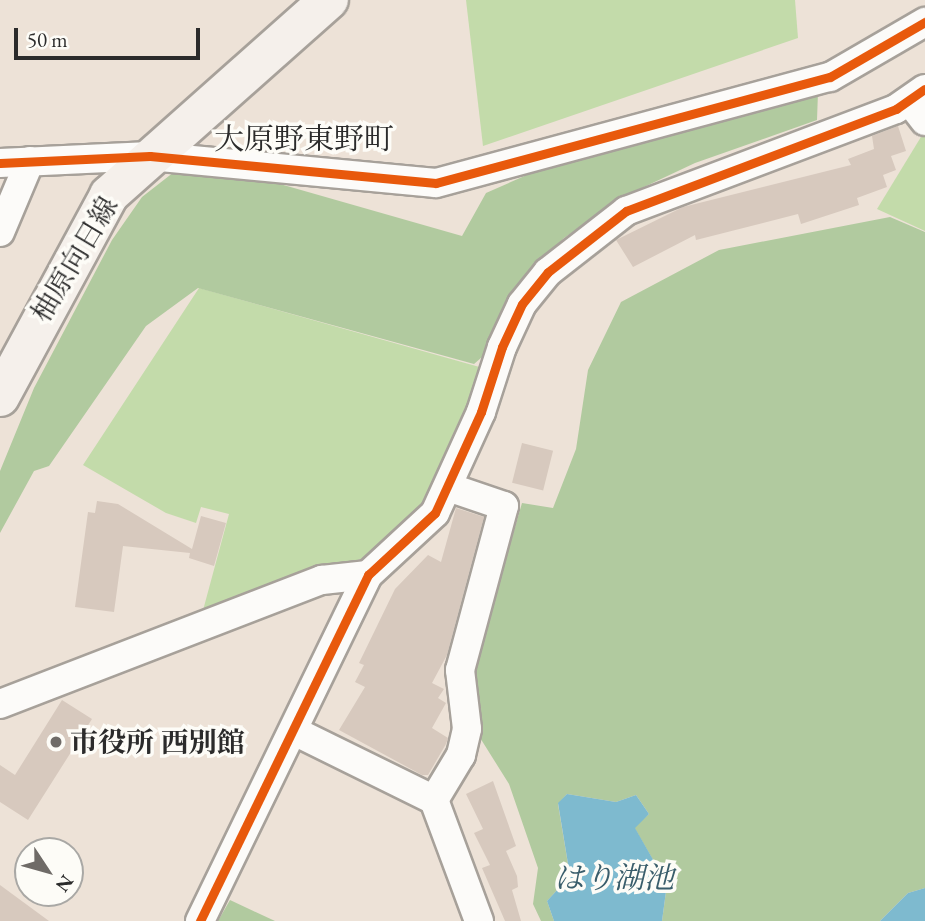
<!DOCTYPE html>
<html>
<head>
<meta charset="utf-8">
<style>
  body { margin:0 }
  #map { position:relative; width:925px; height:921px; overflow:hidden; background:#ede2d7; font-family:"EB Garamond","Noto Serif JP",serif }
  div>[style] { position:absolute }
  .green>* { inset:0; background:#c3dbaa }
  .forest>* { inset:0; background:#b1ca9f }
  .water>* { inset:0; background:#7ebacf }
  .building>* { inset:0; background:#d7c9be; transform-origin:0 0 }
  .roads { filter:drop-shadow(2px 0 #a7a19a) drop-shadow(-2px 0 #a7a19a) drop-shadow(0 2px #a7a19a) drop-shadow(0 -2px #a7a19a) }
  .minor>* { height:28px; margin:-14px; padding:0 14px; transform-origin:14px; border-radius:14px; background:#fcfbf9 }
  .secondary>* { height:38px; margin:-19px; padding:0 19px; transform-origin:19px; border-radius:19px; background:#f5f0eb }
  .cycleway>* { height:9px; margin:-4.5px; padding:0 4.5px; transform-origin:4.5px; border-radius:4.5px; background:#e8590c }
  .dots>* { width:19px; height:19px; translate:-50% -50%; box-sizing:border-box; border:4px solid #fdfcf7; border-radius:50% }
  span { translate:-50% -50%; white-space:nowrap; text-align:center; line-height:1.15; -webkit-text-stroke:7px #fdfcf7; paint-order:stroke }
  .street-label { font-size:28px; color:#2b2b2b }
  .poi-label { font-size:28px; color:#2b2b2b; font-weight:700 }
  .left { translate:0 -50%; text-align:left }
  .neighbourhood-label { font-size:30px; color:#2b2b2b }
  .water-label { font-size:30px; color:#395d6b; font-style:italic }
  .north { position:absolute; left:14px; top:837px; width:70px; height:70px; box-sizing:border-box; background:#fdfcf7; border:2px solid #a9a8a5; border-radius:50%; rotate:126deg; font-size:19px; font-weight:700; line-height:28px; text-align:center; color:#2b2b2b }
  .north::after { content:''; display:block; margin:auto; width:24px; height:32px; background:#6f6b67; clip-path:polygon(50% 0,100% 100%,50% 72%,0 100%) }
  .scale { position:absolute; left:14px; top:28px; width:186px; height:32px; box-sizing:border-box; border:4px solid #2b2b2b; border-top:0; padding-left:9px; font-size:21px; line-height:24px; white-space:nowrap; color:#2b2b2b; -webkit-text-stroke:5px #fdfcf7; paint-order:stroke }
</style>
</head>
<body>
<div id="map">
  <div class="green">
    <i style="clip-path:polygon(466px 0,795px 0,798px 38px,483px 146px)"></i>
    <i style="clip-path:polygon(924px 132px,925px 133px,925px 231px,877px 209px)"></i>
    <i style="clip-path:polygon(199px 288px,483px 368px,474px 404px,425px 507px,381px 552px,202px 614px,229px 514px,201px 507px,196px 523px,166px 513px,83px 465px)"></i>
  </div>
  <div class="forest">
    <i style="clip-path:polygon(818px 92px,817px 120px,695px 163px,627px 195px,564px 238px,529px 274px,489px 351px,474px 364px,198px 288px,146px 326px,49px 466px,34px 471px,0 533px,0 471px,34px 388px,112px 240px,142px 197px,174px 172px,273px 182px,462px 236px,486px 193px,590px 147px)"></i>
    <i style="clip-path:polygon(890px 217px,925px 232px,925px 888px,908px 893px,880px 921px,662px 921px,667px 884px,634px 827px,649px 814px,636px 795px,616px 802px,567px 794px,558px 804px,570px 876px,547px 901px,554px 921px,541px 921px,533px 904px,538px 868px,509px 784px,472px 725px,470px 683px,522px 503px,553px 508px,576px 449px,588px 370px,621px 302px,719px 250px)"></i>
    <i style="clip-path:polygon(230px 900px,275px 921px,218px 921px)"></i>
  </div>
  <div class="water">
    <i style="clip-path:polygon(567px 794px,616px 802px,636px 795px,649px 814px,635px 828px,667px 884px,662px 921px,554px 921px,547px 901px,570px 876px,558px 803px)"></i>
    <i style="clip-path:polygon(925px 888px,925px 921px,880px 921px,908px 893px)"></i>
  </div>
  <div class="building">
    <i style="clip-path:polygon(898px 126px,906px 151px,891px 156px,896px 170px,883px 175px,887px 187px,857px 198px,859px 205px,801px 224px,798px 214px,696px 240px,695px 235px,633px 267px,616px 240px,683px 207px,851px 165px,848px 159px,874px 149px,872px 136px)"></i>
    <i style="left:522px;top:443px;width:32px;height:41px;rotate:14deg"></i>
    <i style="clip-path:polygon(97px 501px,118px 504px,192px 549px,201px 516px,226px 523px,214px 566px,189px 558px,190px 553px,123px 546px,114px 612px,75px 607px,88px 512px,95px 513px)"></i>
    <i style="clip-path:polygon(456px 508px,484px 517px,447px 655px,432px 683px,444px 689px,438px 698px,446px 703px,432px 728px,448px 738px,446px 744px,428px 775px,422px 775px,339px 730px,365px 687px,355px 682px,364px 665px,359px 663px,395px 589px,428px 555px,441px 562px)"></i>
    <i style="clip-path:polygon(62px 700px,92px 719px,28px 820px,0 802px,0 765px,15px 775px)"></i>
    <i style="clip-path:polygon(493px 781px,516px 846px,506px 851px,517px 876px,518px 887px,512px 890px,521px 921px,505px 921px,482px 868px,490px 865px,474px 833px,483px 829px,466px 794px)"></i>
    <i style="clip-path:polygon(0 885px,49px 921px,0 921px)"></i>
  </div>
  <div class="roads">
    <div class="minor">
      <i style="left:910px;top:102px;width:24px;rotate:52deg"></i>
      <i style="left:0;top:163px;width:150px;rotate:-2.7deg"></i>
      <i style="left:150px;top:156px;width:287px;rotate:5.4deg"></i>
      <i style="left:436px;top:183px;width:408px;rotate:-15.1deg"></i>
      <i style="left:830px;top:77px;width:110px;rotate:-30.1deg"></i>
      <i style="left:0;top:232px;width:77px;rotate:-67.1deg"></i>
      <i style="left:448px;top:487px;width:59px;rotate:18.7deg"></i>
      <i style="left:504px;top:506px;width:170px;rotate:105deg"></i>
      <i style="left:460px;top:670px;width:59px;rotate:83.2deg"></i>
      <i style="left:467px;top:729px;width:27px;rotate:103deg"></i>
      <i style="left:461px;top:755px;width:52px;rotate:121deg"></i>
      <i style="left:434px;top:800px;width:129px;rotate:69.6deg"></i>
      <i style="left:0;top:704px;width:345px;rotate:-21.1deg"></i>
      <i style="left:322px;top:580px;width:46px;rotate:-6.2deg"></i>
      <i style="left:294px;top:731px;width:156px;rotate:26.2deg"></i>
      <i style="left:200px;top:921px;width:385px;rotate:-64.1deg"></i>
      <i style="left:368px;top:575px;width:91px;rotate:-42.8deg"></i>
      <i style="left:435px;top:513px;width:111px;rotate:-65.5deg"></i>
      <i style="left:481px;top:412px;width:68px;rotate:-72.1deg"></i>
      <i style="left:502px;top:347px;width:47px;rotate:-65.1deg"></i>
      <i style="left:522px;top:304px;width:41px;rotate:-50.9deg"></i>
      <i style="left:548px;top:272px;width:99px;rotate:-38deg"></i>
      <i style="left:626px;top:211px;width:289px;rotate:-20.7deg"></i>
      <i style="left:896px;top:109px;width:35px;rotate:-35deg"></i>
    </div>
    <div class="secondary">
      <i style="left:0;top:397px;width:230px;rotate:-61.6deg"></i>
      <i style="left:109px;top:195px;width:294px;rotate:-41.6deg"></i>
    </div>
  </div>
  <div class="cycleway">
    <i style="left:0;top:163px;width:150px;rotate:-2.7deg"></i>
    <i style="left:150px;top:156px;width:287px;rotate:5.4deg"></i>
    <i style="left:436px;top:183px;width:408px;rotate:-15.1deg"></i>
    <i style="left:830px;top:77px;width:110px;rotate:-30.1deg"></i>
    <i style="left:200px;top:921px;width:385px;rotate:-64.1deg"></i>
    <i style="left:368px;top:575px;width:91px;rotate:-42.8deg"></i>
    <i style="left:435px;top:513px;width:111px;rotate:-65.5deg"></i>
    <i style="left:481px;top:412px;width:68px;rotate:-72.1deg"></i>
    <i style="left:502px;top:347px;width:47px;rotate:-65.1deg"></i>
    <i style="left:522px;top:304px;width:41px;rotate:-50.9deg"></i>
    <i style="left:548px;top:272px;width:99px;rotate:-38deg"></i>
    <i style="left:626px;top:211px;width:289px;rotate:-20.7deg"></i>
    <i style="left:896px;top:109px;width:35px;rotate:-35deg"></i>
  </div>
  <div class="dots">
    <i style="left:56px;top:742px;background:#6f6b67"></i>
  </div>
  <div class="street-label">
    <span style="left:74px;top:259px;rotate:-59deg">柚原向日線</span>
  </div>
  <div class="poi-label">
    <span class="left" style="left:70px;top:742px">市役所 西別館</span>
  </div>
  <div class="neighbourhood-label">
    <span style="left:304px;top:139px">大原野東野町</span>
  </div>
  <div class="water-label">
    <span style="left:614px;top:878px">はり湖池</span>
  </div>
  <div class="north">N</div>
  <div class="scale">50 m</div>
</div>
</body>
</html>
